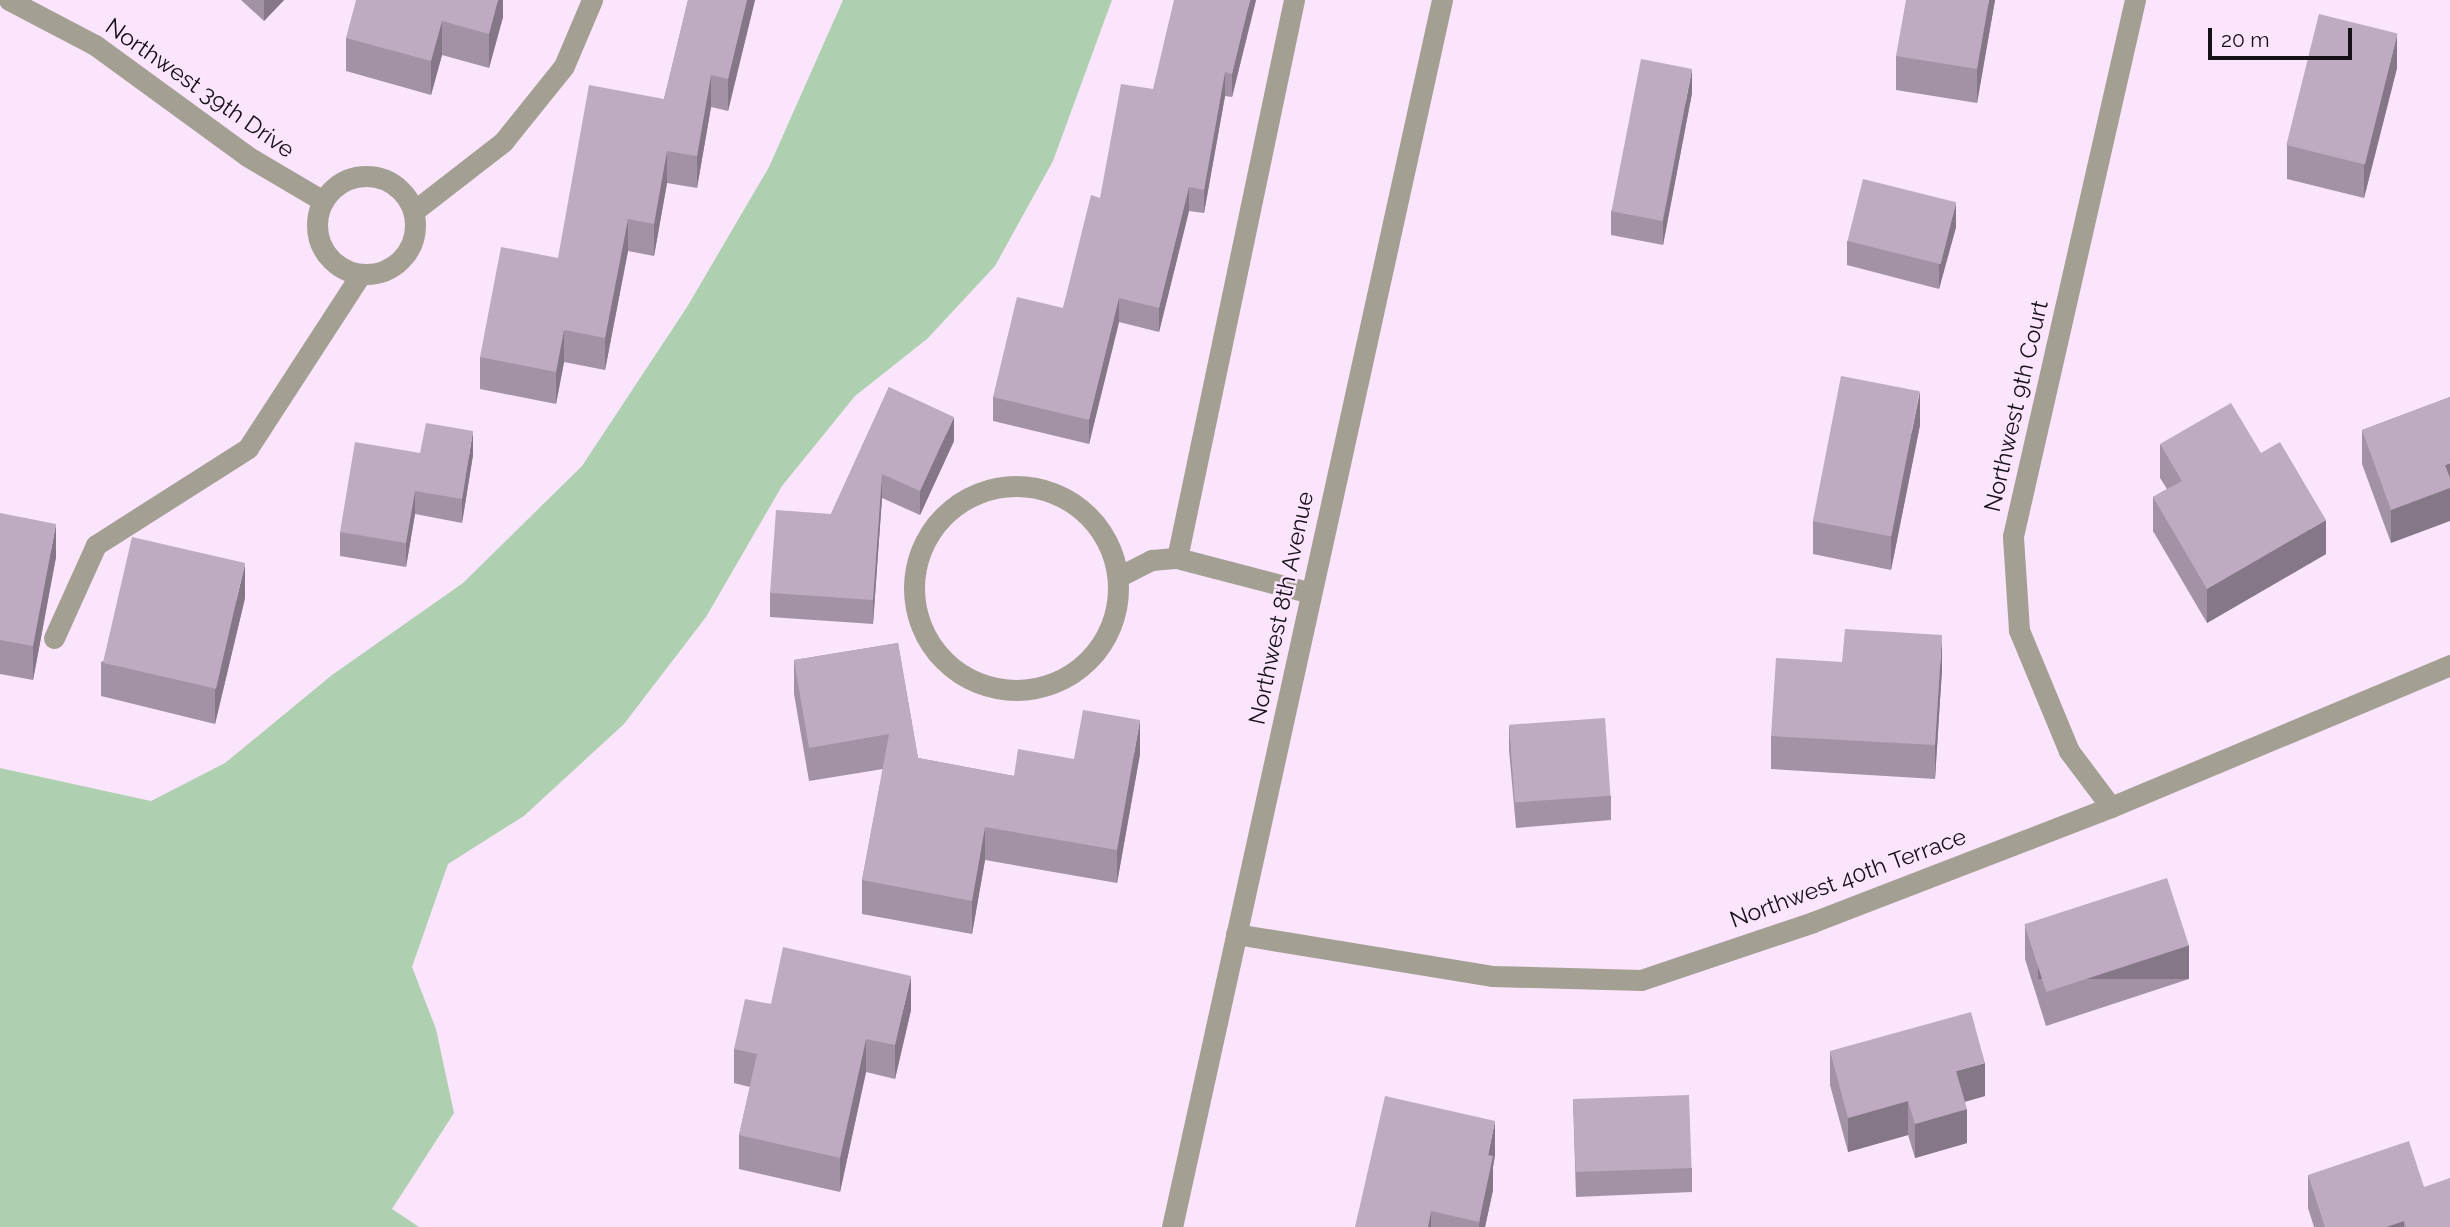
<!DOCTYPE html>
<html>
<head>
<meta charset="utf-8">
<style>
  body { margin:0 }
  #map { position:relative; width:2450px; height:1227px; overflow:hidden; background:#fae5fd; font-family:Raleway,sans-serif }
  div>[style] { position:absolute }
  .green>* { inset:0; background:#afd0b0 }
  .minor>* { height:21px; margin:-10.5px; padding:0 10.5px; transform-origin:10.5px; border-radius:10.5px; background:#a49f93 }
  .minor>.ring { margin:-10.5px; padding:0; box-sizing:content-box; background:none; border:21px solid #a49f93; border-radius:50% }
  .wall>* { inset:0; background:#a392a6 }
  .shaded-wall>* { inset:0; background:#857787; transform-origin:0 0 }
  .building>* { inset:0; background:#beaac1; transform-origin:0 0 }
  span { translate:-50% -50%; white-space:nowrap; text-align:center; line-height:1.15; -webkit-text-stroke:5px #fae5fd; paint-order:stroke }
  .street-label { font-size:23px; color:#171018 }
  .scale { position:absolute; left:2208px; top:28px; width:144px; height:32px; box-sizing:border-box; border:4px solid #171018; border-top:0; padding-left:9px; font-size:21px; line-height:24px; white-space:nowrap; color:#171018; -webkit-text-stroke:5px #fae5fd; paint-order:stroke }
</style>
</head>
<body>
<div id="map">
  <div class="green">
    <i style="clip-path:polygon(843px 0,1112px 0,1053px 161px,995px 266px,927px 339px,855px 396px,782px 486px,706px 617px,624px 724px,524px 816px,448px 864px,412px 967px,436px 1029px,454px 1113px,392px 1209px,419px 1227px,0 1227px,0 768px,151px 801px,225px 763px,332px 675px,463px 583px,582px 466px,687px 307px,769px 167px)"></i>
  </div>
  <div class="minor">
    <i style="left:9px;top:0;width:97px;rotate:27.6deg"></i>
    <i style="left:95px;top:45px;width:188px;rotate:36.1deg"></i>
    <i style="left:247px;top:156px;width:88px;rotate:30.6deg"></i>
    <i class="ring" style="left:317px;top:176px;width:77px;height:77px"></i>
    <i style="left:414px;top:211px;width:113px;rotate:-37.8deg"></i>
    <i style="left:503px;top:142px;width:97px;rotate:-51.2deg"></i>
    <i style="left:564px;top:66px;width:72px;rotate:-67deg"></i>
    <i class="ring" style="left:914px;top:486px;width:183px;height:183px"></i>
    <i style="left:1177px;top:558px;width:570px;rotate:-78.16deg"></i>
    <i style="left:1118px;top:577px;width:38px;rotate:-27deg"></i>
    <i style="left:1152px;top:560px;width:25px;rotate:-5deg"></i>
    <i style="left:1177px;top:558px;width:138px;rotate:14.6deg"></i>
    <i style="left:54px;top:638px;width:102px;rotate:-65.7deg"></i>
    <i style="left:96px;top:545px;width:180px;rotate:-32.5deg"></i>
    <i style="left:248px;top:448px;width:207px;rotate:-57deg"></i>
    <i style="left:2111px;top:807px;width:70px;rotate:-126.9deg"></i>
    <i style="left:2069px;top:751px;width:131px;rotate:-112.5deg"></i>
    <i style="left:2019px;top:630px;width:94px;rotate:-93.7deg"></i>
    <i style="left:2013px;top:536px;width:550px;rotate:-77.18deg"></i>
    <i style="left:1236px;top:934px;width:259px;rotate:9.3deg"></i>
    <i style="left:1492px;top:976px;width:149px;rotate:1.5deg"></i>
    <i style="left:1641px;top:980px;width:182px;rotate:-18.6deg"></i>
    <i style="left:1813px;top:922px;width:319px;rotate:-21.1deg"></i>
    <i style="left:2111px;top:807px;width:368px;rotate:-22.7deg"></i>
    <i style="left:1172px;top:1227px;width:1256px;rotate:-77.59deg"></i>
  </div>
  <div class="wall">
    <i style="clip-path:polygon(241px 0,284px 0,264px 21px)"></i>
    <i style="clip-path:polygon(503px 0,503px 17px,489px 68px,442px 55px,431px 95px,346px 71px,346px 38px)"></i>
    <i style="clip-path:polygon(688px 0,755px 0,728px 111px,711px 107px,697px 188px,667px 183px,654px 256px,628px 251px,605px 370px,564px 362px,556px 404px,480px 389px,480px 357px,558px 258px,664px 99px)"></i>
    <i style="clip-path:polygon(1256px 0,1232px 97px,1225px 96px,1204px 213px,1189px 211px,1159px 332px,1119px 322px,1089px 444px,993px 421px,993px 397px,1063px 308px,1100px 198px,1153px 89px)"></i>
    <i style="clip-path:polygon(1995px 0,1977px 103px,1896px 90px,1896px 56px)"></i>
    <i style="clip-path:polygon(2397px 68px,2364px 198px,2287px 179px,2287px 145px)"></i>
    <i style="clip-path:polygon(1692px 93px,1663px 245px,1611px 235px,1611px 211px)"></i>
    <i style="clip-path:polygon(1956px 227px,1939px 289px,1847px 265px,1847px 241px)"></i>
    <i style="clip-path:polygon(889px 387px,954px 441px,920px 515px,882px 498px,873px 624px,770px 617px,770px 593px,831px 514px)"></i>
    <i style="clip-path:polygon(2450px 397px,2391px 543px,2362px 464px,2362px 430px)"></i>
    <i style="clip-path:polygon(1920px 425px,1891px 570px,1813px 554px,1813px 521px)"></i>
    <i style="clip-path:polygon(2160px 444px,2261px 453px,2326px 554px,2207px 623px,2153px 531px,2153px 497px,2167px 489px,2160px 478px)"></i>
    <i style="clip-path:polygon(473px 455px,462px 523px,415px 514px,406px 567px,340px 556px,340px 532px)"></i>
    <i style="clip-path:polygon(0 513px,56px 557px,33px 680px,0 674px)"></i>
    <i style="clip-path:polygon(245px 598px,215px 724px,101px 696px,101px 662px)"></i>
    <i style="clip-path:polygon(898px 643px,918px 758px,1014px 776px,1074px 759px,1140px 754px,1117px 883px,985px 860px,972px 934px,862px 914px,862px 880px,883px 769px,809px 781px,794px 694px,794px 660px)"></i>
    <i style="clip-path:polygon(1842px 662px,1942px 669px,1935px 779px,1771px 769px,1771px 736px)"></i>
    <i style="clip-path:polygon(1509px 726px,1611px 796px,1611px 820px,1516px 828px,1509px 750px)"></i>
    <i style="clip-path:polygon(2025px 926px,2189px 979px,2046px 1026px,2025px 959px)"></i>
    <i style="clip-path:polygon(771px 1004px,911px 1010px,895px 1079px,866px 1072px,840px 1192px,739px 1169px,739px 1135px,750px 1087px,734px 1083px,734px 1049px)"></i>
    <i style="clip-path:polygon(1830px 1051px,1985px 1096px,1965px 1102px,1967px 1143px,1915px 1158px,1908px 1135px,1848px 1152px,1830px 1085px)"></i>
    <i style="clip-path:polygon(1573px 1100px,1692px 1168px,1692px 1192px,1576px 1197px)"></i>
    <i style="clip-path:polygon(1495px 1155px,1493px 1167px,1493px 1190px,1485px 1227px,1355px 1227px)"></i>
    <i style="clip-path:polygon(2308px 1175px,2424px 1187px,2450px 1227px,2314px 1227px,2308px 1208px)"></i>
  </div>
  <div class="shaded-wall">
    <i style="clip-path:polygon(264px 0,284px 0,264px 21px)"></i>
    <i style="clip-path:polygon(498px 0,503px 0,503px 17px,489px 68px,489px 34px)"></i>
    <i style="clip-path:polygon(747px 0,755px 0,728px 111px,728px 79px)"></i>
    <i style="clip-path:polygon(1250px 0,1256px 0,1232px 97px,1232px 74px)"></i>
    <i style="clip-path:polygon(1989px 0,1995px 0,1977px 103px,1977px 69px)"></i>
    <i style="clip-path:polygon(442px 21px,442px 55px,431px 95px,431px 61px)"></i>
    <i style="clip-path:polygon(2397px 34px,2397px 68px,2364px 198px,2364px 165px)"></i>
    <i style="clip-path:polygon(1692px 69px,1692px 93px,1663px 245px,1663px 222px)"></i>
    <i style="clip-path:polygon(1225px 72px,1225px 96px,1204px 213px,1204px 190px)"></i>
    <i style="clip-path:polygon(711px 75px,711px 107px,697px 188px,697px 156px)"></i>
    <i style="clip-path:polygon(667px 151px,667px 183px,654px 256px,654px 224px)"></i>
    <i style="clip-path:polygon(1189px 187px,1189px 211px,1159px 332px,1159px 308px)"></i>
    <i style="clip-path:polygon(1956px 203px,1956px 227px,1939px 289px,1939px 265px)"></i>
    <i style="clip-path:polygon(628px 219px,628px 251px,605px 370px,605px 338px)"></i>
    <i style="clip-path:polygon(1119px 298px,1119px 322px,1089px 444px,1089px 420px)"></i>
    <i style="clip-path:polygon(564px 330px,564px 362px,556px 404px,556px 372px)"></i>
    <i style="clip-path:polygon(1920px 391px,1920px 425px,1891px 570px,1891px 536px)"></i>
    <i style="clip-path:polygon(954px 417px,954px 441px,920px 515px,920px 491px)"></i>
    <i style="clip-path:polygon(473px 431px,473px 455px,462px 523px,462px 499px)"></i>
    <i style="clip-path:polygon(2450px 463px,2450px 521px,2391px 543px,2391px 510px,2445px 465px)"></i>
    <i style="clip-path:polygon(882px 474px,882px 498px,873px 624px,873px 600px)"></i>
    <i style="clip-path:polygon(415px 491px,415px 514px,406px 567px,406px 543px)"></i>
    <i style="clip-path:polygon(2326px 520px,2326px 554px,2207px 623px,2207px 589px)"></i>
    <i style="clip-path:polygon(56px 524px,56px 557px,33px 680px,33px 646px)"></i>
    <i style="clip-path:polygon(245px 564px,245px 598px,215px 724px,215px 690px)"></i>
    <i style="clip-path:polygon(1942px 635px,1942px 669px,1935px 779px,1935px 745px)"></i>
    <i style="clip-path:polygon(1140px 720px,1140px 754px,1117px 883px,1117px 850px)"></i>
    <i style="clip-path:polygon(985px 827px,985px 860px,972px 934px,972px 901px)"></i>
    <i style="left:2189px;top:945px;width:34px;height:151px;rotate:90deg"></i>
    <i style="clip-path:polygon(911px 976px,911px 1010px,895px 1079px,895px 1045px)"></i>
    <i style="clip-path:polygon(866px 1039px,866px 1072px,840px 1192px,840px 1158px)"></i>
    <i style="clip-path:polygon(1985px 1063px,1985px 1096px,1956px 1104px,1956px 1071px)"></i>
    <i style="clip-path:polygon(1908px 1101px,1908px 1135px,1848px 1152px,1848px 1118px)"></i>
    <i style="clip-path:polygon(1967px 1109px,1967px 1143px,1915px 1158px,1915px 1124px)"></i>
    <i style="clip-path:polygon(1495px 1121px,1495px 1155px,1493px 1167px,1493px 1190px,1485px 1227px,1479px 1227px,1488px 1155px)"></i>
    <i style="clip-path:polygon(1431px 1211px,1431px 1227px,1428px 1227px)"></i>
    <i style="clip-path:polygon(2404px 1221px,2404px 1227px,2386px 1227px)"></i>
  </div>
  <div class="building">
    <i style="clip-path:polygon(356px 0,498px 0,489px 34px,442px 21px,431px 61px,346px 38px)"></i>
    <i style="clip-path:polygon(688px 0,747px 0,728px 79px,711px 75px,697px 156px,667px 151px,654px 224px,628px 219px,605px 338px,564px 330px,556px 372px,480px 357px,501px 247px,558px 258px,589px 85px,664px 99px)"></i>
    <i style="clip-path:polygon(1174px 0,1250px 0,1232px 74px,1225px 72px,1204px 190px,1189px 187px,1159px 308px,1119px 298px,1089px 420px,993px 397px,1017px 297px,1063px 308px,1091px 195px,1100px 198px,1121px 84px,1153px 89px)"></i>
    <i style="clip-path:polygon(1906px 0,1989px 0,1977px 69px,1896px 56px)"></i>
    <i style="left:2319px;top:14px;width:81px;height:135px;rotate:14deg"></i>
    <i style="left:1641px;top:59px;width:52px;height:155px;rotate:11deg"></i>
    <i style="left:1863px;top:179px;width:96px;height:64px;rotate:14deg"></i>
    <i style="left:1841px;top:376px;width:80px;height:148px;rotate:11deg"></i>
    <i style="clip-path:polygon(889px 387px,954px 417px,920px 491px,882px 474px,873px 600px,770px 593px,776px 510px,831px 514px)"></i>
    <i style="clip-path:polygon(2450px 397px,2450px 463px,2445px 465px,2450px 478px,2450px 488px,2391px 510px,2362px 430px)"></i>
    <i style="clip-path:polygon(2231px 403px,2261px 453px,2280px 442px,2326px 520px,2207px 589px,2153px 497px,2182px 481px,2160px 444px)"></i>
    <i style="clip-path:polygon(426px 423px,473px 431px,462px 499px,415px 491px,406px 543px,340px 532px,355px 442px,420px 453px)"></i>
    <i style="clip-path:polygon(0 513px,56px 524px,33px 646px,0 640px)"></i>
    <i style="left:132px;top:537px;width:116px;height:129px;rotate:13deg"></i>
    <i style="clip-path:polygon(1845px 629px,1942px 635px,1935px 745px,1771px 736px,1776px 658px,1842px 662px)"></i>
    <i style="clip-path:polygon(898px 643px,918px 758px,1014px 776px,1018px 749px,1074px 759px,1083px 710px,1140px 720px,1117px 850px,985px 827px,972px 901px,862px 880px,889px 734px,809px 748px,794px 660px)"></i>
    <i style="left:1605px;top:718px;width:78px;height:96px;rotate:86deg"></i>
    <i style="left:2167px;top:878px;width:71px;height:150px;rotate:72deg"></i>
    <i style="clip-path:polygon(783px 947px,911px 976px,895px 1045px,866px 1039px,840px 1158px,739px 1135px,757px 1054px,734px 1049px,745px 999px,771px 1004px)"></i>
    <i style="clip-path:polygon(1971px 1012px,1985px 1063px,1956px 1071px,1967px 1109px,1915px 1124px,1908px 1101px,1848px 1118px,1830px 1051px)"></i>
    <i style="left:1689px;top:1095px;width:73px;height:116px;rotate:88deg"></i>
    <i style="clip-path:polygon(1385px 1096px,1495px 1121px,1488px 1155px,1493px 1156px,1479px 1222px,1431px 1211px,1428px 1227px,1355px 1227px)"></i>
    <i style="clip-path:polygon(2409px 1141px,2424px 1187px,2450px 1178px,2450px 1227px,2406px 1227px,2404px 1221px,2386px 1227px,2325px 1227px,2308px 1175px)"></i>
  </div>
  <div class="street-label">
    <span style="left:200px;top:88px;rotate:35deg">Northwest 39th Drive</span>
    <span style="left:2016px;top:406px;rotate:-77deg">Northwest 9th Court</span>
    <span style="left:1281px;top:608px;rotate:-78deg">Northwest 8th Avenue</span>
    <span style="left:1848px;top:878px;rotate:-20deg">Northwest 40th Terrace</span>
  </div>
  <div class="scale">20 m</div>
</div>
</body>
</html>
